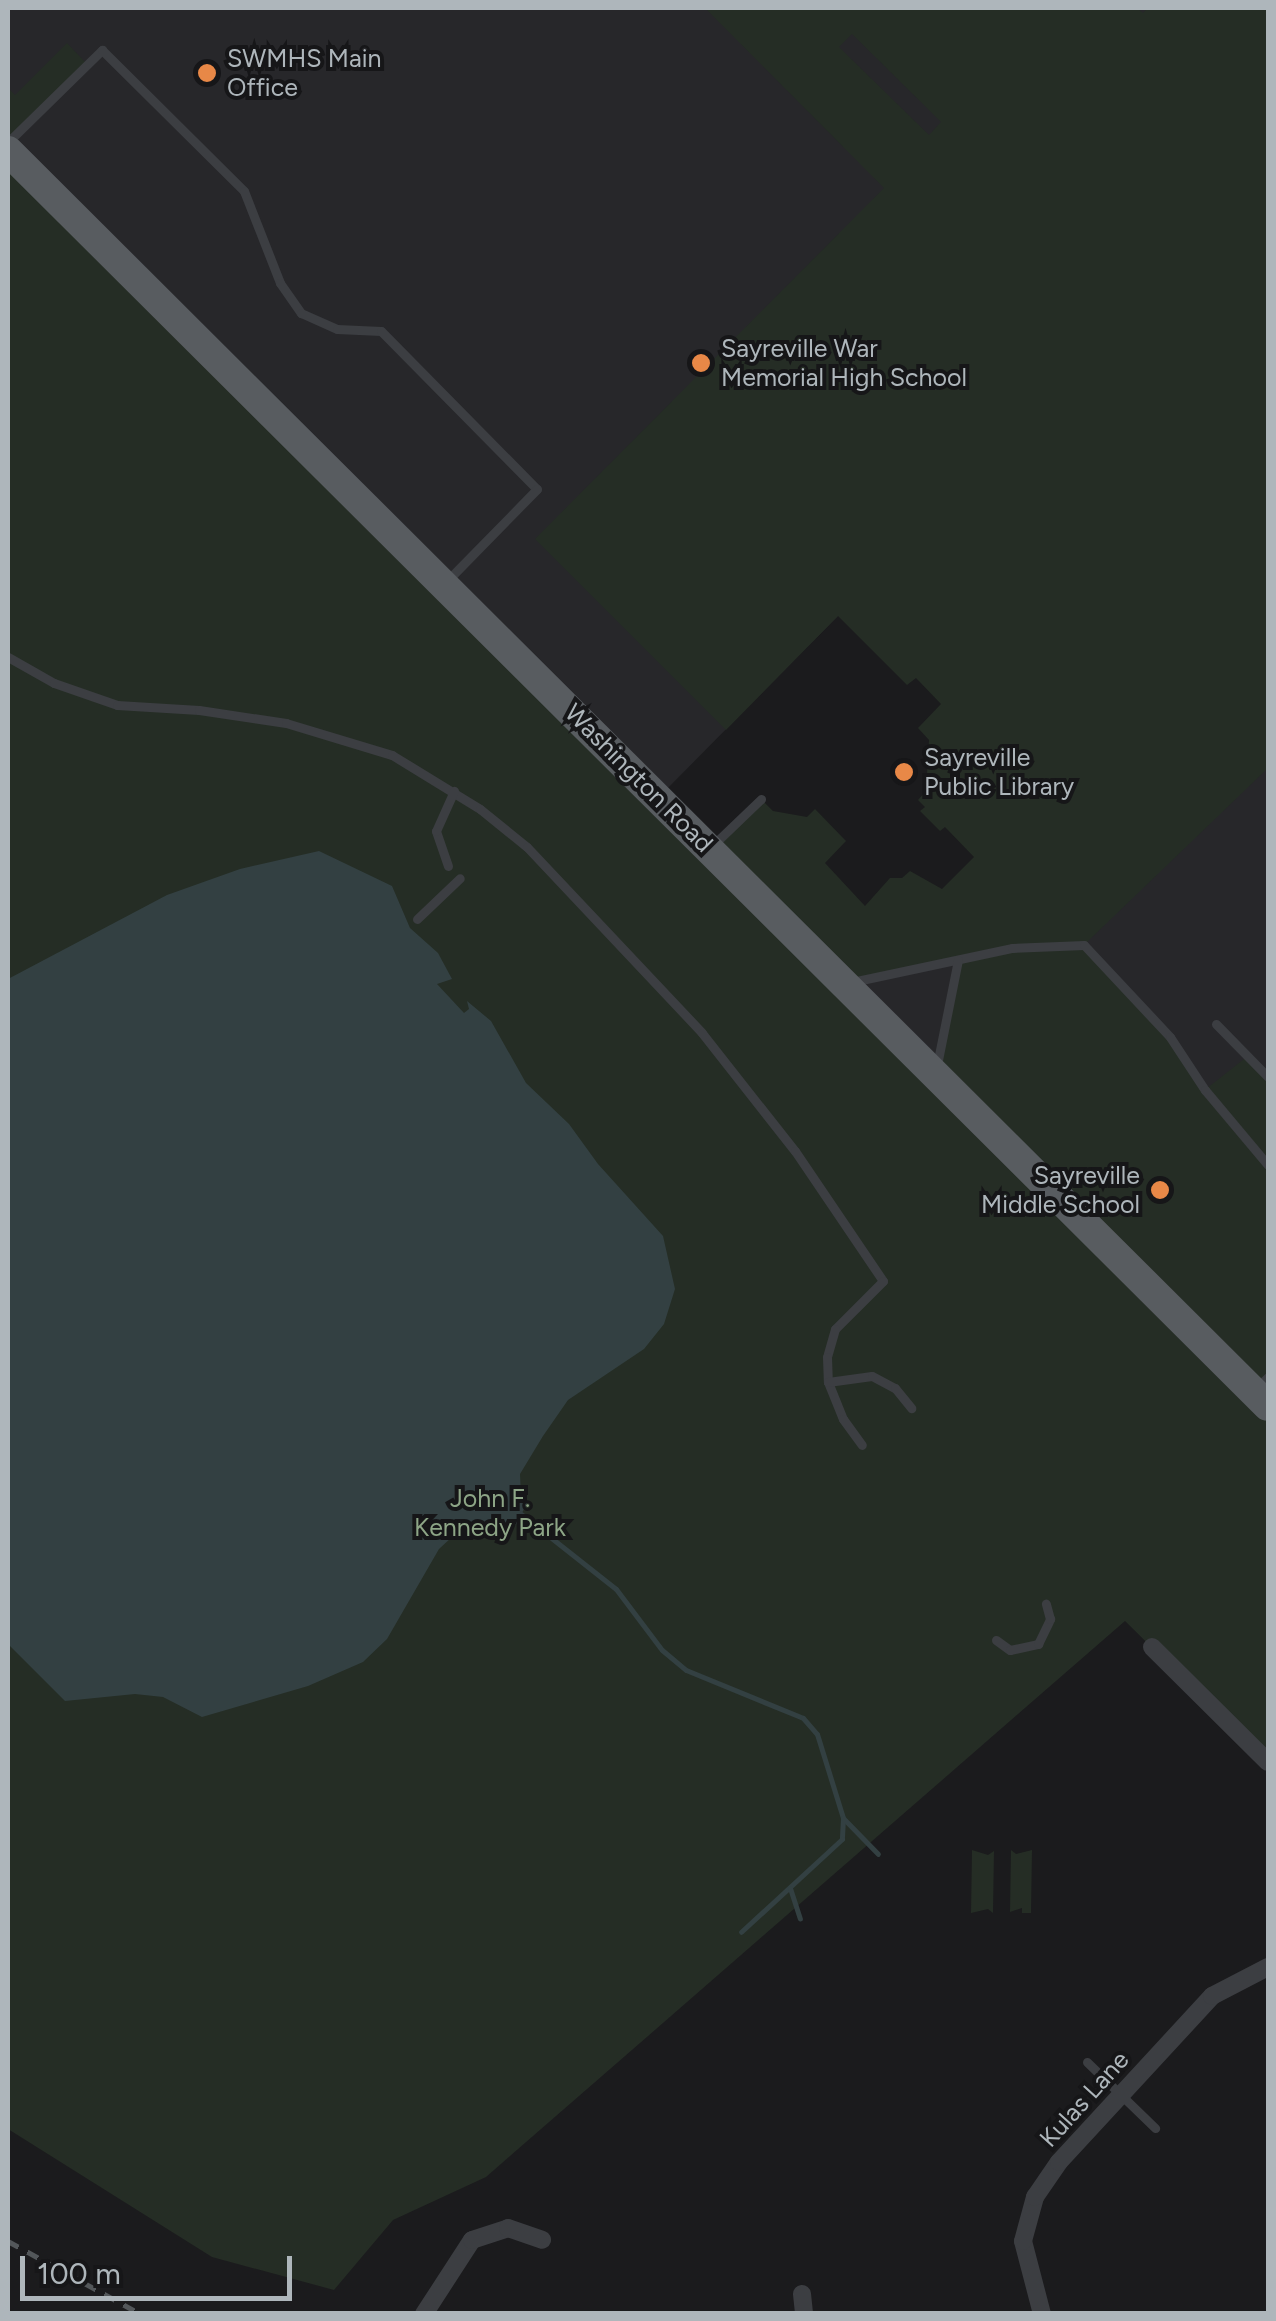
<!DOCTYPE html>
<html>
<head>
<meta charset="utf-8">
<style>
  body { margin:0 }
  #map { position:relative; width:1276px; height:2321px; overflow:hidden; background:#1b1b1d; font-family:Figtree,sans-serif }
  div>[style] { position:absolute }
  .built>* { inset:0; background:#27272a }
  .green>* { inset:0; background:#252d25 }
  .water>* { inset:0; background:#334042 }
  .stream>* { height:5px; margin:-2.5px; padding:0 2.5px; transform-origin:2.5px; border-radius:2.5px; background:#334042 }
  .lane>* { height:9px; margin:-4.5px; padding:0 4.5px; transform-origin:4.5px; border-radius:4.5px; background:#3c3e42 }
  .street>* { height:18px; margin:-9px; padding:0 9px; transform-origin:9px; border-radius:9px; background:#3c3e42 }
  .primary>* { height:30px; margin:-15px; padding:0 15px; transform-origin:15px; border-radius:15px; background:#585c60 }
  .rail>* { height:5px; margin-top:-2.5px; transform-origin:0; background:repeating-linear-gradient(90deg,#53575a 0 12px,transparent 0 22px) }
  .dots>* { width:28px; height:28px; translate:-50% -50%; box-sizing:border-box; border:5px solid #161618; border-radius:50% }
  span { translate:-50% -50%; white-space:nowrap; text-align:center; line-height:1.15; -webkit-text-stroke:8px #161618; paint-order:stroke }
  .poi-label { font-size:25px; color:#aeb6bb }
  .left { translate:0 -50%; text-align:left }
  .right { translate:-100% -50%; text-align:right }
  .street-label { font-size:25px; color:#aeb6bb }
  .park-label { font-size:25px; color:#8da586 }
  .frame { position:absolute; inset:0; border:10px solid #aeb6bb; pointer-events:none }
  .scale { position:absolute; left:20px; top:2256px; width:272px; height:45px; box-sizing:border-box; border:5px solid #aeb6bb; border-top:0; padding-left:12px; font-size:30px; line-height:35px; white-space:nowrap; color:#aeb6bb; -webkit-text-stroke:8px #161618; paint-order:stroke }
</style>
</head>
<body>
<div id="map">
  <div class="built">
    <i style="clip-path:polygon(8px 8px,1268px 8px,838px 616px,659px 797px,8px 151px)"></i>
    <i style="clip-path:polygon(1268px 675px,1268px 1406px,834px 973px)"></i>
  </div>
  <div class="green">
    <i style="clip-path:polygon(evenodd,705px 8px,1137px 8px,1143px 13px,1148px 8px,1268px 8px,1268px 768px,1084px 945px,1146px 1010px,1206px 1089px,1248px 1056px,1268px 1077px,1268px 1762px,1125px 1621px,486px 2177px,393px 2220px,334px 2290px,212px 2257px,8px 2129px,8px 151px,709px 847px,761px 799px,773px 811px,807px 817px,815px 809px,846px 841px,825px 863px,865px 906px,890px 878px,902px 878px,910px 871px,942px 889px,974px 857px,945px 827px,940px 831px,920px 811px,925px 807px,918px 800px,926px 791px,929px 740px,918px 728px,941px 704px,916px 678px,907px 685px,838px 616px,726px 730px,535px 539px,884px 188px,705px 8px,852px 34px,941px 122px,929px 135px,839px 47px,852px 34px,705px 8px,958px 961px,934px 1071px,846px 983px,958px 961px)"></i>
    <i style="clip-path:polygon(67px 43px,87px 64px,8px 142px,8px 88px,15px 95px)"></i>
    <i style="clip-path:polygon(972px 1850px,988px 1855px,994px 1851px,993px 1913px,988px 1909px,971px 1913px)"></i>
    <i style="clip-path:polygon(1011px 1850px,1016px 1854px,1032px 1850px,1031px 1913px,1022px 1913px,1022px 1908px,1010px 1912px)"></i>
  </div>
  <div class="water">
    <i style="clip-path:polygon(319px 851px,392px 886px,410px 928px,438px 953px,452px 979px,437px 984px,464px 1013px,469px 1009px,467px 1001px,491px 1021px,526px 1083px,569px 1124px,598px 1164px,663px 1236px,675px 1289px,664px 1324px,644px 1349px,568px 1400px,543px 1436px,520px 1474px,521px 1496px,527px 1503px,516px 1525px,498px 1530px,464px 1526px,439px 1549px,387px 1639px,363px 1662px,308px 1686px,202px 1717px,163px 1697px,135px 1694px,65px 1701px,8px 1644px,8px 979px,167px 895px,240px 869px)"></i>
  </div>
  <div class="stream">
    <i style="left:521px;top:1514px;width:121px;rotate:38.3deg"></i>
    <i style="left:616px;top:1589px;width:76px;rotate:53deg"></i>
    <i style="left:662px;top:1650px;width:31px;rotate:40deg"></i>
    <i style="left:686px;top:1670px;width:126px;rotate:22.3deg"></i>
    <i style="left:803px;top:1718px;width:21px;rotate:49deg"></i>
    <i style="left:817px;top:1734px;width:88px;rotate:72.8deg"></i>
    <i style="left:843px;top:1818px;width:21px;rotate:93deg"></i>
    <i style="left:842px;top:1839px;width:137px;rotate:137.4deg"></i>
    <i style="left:843px;top:1818px;width:50px;rotate:45.8deg"></i>
    <i style="left:790px;top:1888px;width:32px;rotate:72deg"></i>
  </div>
  <div class="lane">
    <i style="left:8px;top:142px;width:132px;rotate:-44.4deg"></i>
    <i style="left:102px;top:50px;width:200px;rotate:44.8deg"></i>
    <i style="left:244px;top:191px;width:99px;rotate:68.6deg"></i>
    <i style="left:280px;top:283px;width:37px;rotate:55deg"></i>
    <i style="left:301px;top:313px;width:39px;rotate:24deg"></i>
    <i style="left:337px;top:329px;width:44px;rotate:2.6deg"></i>
    <i style="left:381px;top:331px;width:222px;rotate:45.4deg"></i>
    <i style="left:537px;top:489px;width:127px;rotate:134.4deg"></i>
    <i style="left:8px;top:657px;width:53px;rotate:29.5deg"></i>
    <i style="left:54px;top:683px;width:67px;rotate:19.2deg"></i>
    <i style="left:117px;top:705px;width:82px;rotate:3.5deg"></i>
    <i style="left:199px;top:710px;width:88px;rotate:8.5deg"></i>
    <i style="left:286px;top:723px;width:111px;rotate:16.8deg"></i>
    <i style="left:392px;top:755px;width:103px;rotate:31.5deg"></i>
    <i style="left:480px;top:809px;width:60px;rotate:39deg"></i>
    <i style="left:527px;top:847px;width:255px;rotate:46.7deg"></i>
    <i style="left:702px;top:1033px;width:150px;rotate:51.8deg"></i>
    <i style="left:795px;top:1151px;width:157px;rotate:55.9deg"></i>
    <i style="left:883px;top:1281px;width:68px;rotate:135deg"></i>
    <i style="left:835px;top:1329px;width:29px;rotate:106deg"></i>
    <i style="left:827px;top:1357px;width:25px;rotate:88deg"></i>
    <i style="left:828px;top:1382px;width:40px;rotate:68deg"></i>
    <i style="left:843px;top:1419px;width:32px;rotate:54deg"></i>
    <i style="left:712px;top:846px;width:68px;rotate:-43.8deg"></i>
    <i style="left:448px;top:866px;width:37px;rotate:-109deg"></i>
    <i style="left:436px;top:831px;width:44px;rotate:-65.8deg"></i>
    <i style="left:417px;top:919px;width:59px;rotate:-43.6deg"></i>
    <i style="left:852px;top:982px;width:164px;rotate:-12deg"></i>
    <i style="left:1012px;top:948px;width:72px;rotate:-2.4deg"></i>
    <i style="left:1084px;top:945px;width:126px;rotate:46.9deg"></i>
    <i style="left:1170px;top:1037px;width:64px;rotate:56.6deg"></i>
    <i style="left:1205px;top:1090px;width:98px;rotate:50deg"></i>
    <i style="left:1216px;top:1024px;width:74px;rotate:45.5deg"></i>
    <i style="left:937px;top:1065px;width:107px;rotate:-78.7deg"></i>
    <i style="left:828px;top:1382px;width:44px;rotate:-7.8deg"></i>
    <i style="left:872px;top:1376px;width:26px;rotate:28deg"></i>
    <i style="left:895px;top:1388px;width:26px;rotate:51deg"></i>
    <i style="left:1255px;top:1389px;width:18px;rotate:-43deg"></i>
    <i style="left:996px;top:1640px;width:17px;rotate:36deg"></i>
    <i style="left:1010px;top:1650px;width:29px;rotate:-12deg"></i>
    <i style="left:1038px;top:1644px;width:28px;rotate:-64deg"></i>
    <i style="left:1050px;top:1619px;width:16px;rotate:-105deg"></i>
    <i style="left:1087px;top:2062px;width:95px;rotate:44.1deg"></i>
  </div>
  <div class="street">
    <i style="left:1152px;top:1647px;width:163px;rotate:44.8deg"></i>
    <i style="left:802px;top:2294px;width:20px;rotate:84deg"></i>
    <i style="left:424px;top:2314px;width:88px;rotate:-57deg"></i>
    <i style="left:472px;top:2240px;width:38px;rotate:-18deg"></i>
    <i style="left:508px;top:2228px;width:36px;rotate:19deg"></i>
    <i style="left:1042px;top:2314px;width:75px;rotate:-104.6deg"></i>
    <i style="left:1023px;top:2241px;width:46px;rotate:-74.7deg"></i>
    <i style="left:1035px;top:2197px;width:42px;rotate:-55.6deg"></i>
    <i style="left:1059px;top:2162px;width:226px;rotate:-47.3deg"></i>
    <i style="left:1212px;top:1996px;width:63px;rotate:-27.4deg"></i>
  </div>
  <div class="primary">
    <i style="left:8px;top:151px;width:1778px;rotate:44.89deg"></i>
  </div>
  <div class="rail">
    <i style="left:8px;top:2241px;width:152px;rotate:28.8deg"></i>
  </div>
  <div class="dots">
    <i style="left:207px;top:73px;background:#e88847"></i>
    <i style="left:701px;top:363px;background:#e88847"></i>
    <i style="left:904px;top:772px;background:#e88847"></i>
    <i style="left:1160px;top:1190px;background:#e88847"></i>
  </div>
  <div class="poi-label">
    <span class="left" style="left:227px;top:73px">SWMHS Main<br>Office</span>
    <span class="left" style="left:721px;top:363px">Sayreville War<br>Memorial High School</span>
    <span class="left" style="left:924px;top:772px">Sayreville<br>Public Library</span>
    <span class="right" style="left:1140px;top:1190px">Sayreville<br>Middle School</span>
  </div>
  <div class="street-label">
    <span style="left:639px;top:778px;rotate:45deg">Washington Road</span>
    <span style="left:1084px;top:2099px;rotate:-48deg">Kulas Lane</span>
  </div>
  <div class="park-label">
    <span style="left:490px;top:1513px">John F.<br>Kennedy Park</span>
  </div>
  <div class="frame"></div>
  <div class="scale">100 m</div>
</div>
</body>
</html>
